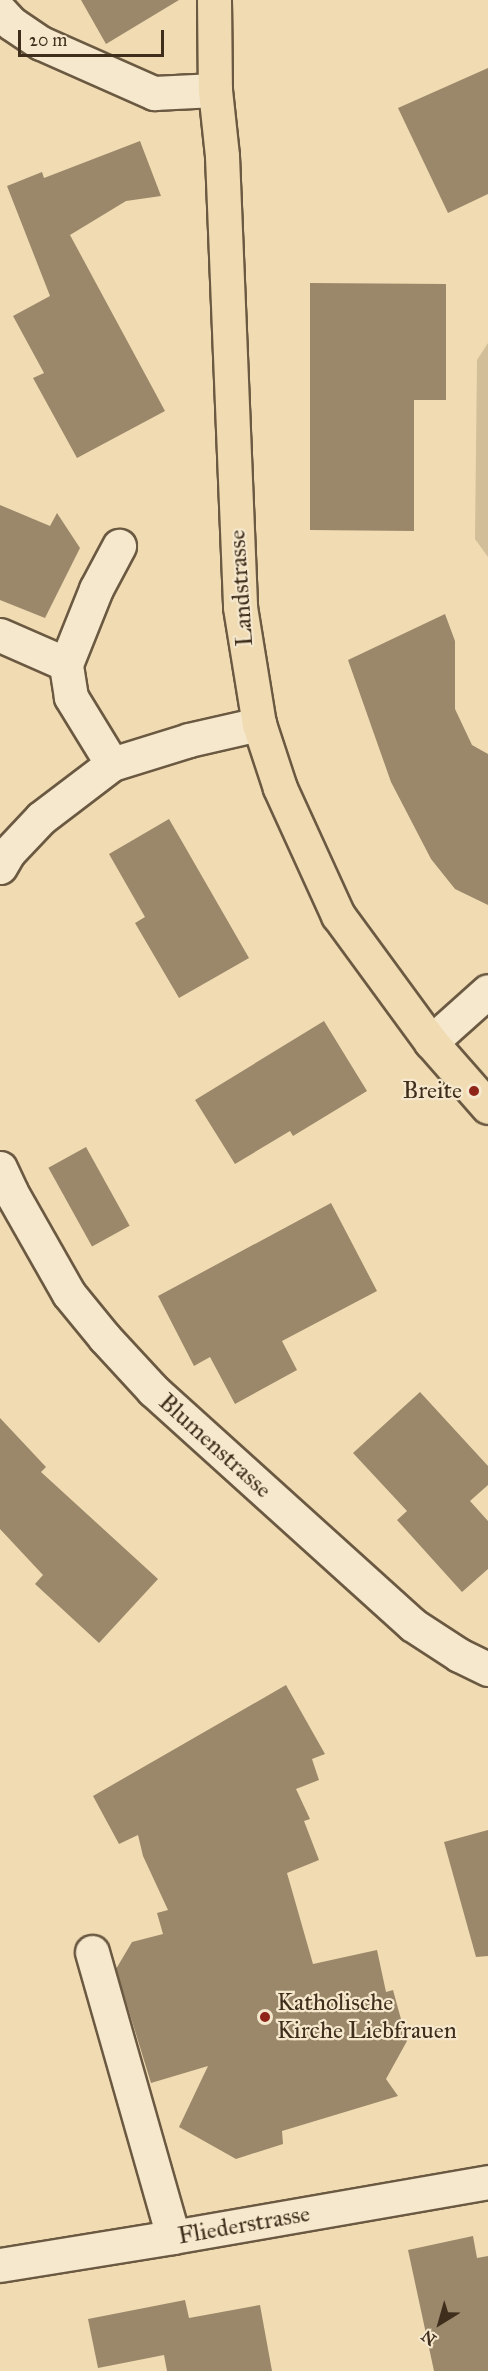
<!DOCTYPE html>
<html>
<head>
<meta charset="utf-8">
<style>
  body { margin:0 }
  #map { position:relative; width:488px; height:2371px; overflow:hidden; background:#f0dbb2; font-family:"IM FELL Great Primer",serif }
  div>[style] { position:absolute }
  .green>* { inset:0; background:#d2be98 }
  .building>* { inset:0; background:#9b886a; transform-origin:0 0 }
  .roads { filter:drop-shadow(2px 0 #6b5942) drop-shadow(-2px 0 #6b5942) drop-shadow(0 2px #6b5942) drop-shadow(0 -2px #6b5942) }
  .minor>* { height:33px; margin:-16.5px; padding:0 16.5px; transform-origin:16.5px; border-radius:16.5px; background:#f5e8cd }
  .major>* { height:33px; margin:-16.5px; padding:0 16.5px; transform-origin:16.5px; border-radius:16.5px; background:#f0dbb2 }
  .dots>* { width:16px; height:16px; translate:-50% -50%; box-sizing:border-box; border:3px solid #f5e8cd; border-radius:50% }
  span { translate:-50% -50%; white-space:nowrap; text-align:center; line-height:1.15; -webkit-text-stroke:4.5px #f5e8cd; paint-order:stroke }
  .street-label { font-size:24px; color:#3f2e1c }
  .poi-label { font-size:24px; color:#3f2e1c }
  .right { translate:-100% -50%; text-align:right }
  .left { translate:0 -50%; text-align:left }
  .north { position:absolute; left:410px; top:2293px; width:60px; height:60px; -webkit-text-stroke:4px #f5e8cd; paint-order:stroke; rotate:217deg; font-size:16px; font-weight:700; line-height:24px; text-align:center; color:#3f2e1c }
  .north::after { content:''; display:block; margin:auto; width:21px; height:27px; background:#3f2e1c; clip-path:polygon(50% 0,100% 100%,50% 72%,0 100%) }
  .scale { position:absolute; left:18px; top:30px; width:146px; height:27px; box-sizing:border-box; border:3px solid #3f2e1c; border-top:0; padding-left:8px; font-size:18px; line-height:21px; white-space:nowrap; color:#3f2e1c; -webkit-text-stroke:4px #f5e8cd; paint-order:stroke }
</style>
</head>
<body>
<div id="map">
  <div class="green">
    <i style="clip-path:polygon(488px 343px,488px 557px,475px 539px,477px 360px)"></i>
  </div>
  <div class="building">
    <i style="clip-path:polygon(81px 0,179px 0,106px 44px)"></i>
    <i style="clip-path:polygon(488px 68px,488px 194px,448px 213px,398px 108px)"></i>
    <i style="clip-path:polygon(140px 141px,161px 196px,126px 201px,70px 235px,165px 411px,77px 458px,33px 378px,44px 373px,13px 316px,50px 296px,7px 186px,42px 172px,44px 178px)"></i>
    <i style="clip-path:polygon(310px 283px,446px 284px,446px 400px,414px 400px,414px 531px,310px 530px)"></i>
    <i style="clip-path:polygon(0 505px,50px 526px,57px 513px,80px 548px,45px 618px,0 600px)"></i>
    <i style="clip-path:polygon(445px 614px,455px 641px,455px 709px,472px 745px,488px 754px,488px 905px,455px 889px,431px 859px,391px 782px,348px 660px)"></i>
    <i style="clip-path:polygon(169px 819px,249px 958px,179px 998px,135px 923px,145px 917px,109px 854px)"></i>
    <i style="clip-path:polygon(324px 1021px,367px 1091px,293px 1136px,290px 1131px,235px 1164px,195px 1100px)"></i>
    <i style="left:86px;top:1147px;width:90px;height:43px;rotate:61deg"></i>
    <i style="clip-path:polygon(331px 1203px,377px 1291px,282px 1341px,297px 1370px,235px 1404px,210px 1357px,194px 1366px,158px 1296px)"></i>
    <i style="clip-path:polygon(420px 1392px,488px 1466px,488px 1485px,470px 1501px,488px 1521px,488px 1569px,462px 1592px,397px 1520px,407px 1511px,353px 1453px)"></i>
    <i style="clip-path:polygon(0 1418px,46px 1467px,41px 1472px,158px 1579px,99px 1643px,35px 1584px,43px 1575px,0 1529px)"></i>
    <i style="clip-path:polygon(286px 1685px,325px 1754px,312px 1759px,319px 1780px,296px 1789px,310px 1819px,304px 1821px,319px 1860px,287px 1873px,313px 1964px,377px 1950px,386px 1992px,393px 1990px,407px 2041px,386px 2079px,398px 2096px,282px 2131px,283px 2144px,236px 2159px,179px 2127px,208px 2066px,151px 2083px,116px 1969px,132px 1942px,163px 1934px,157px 1913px,168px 1910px,143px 1856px,138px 1835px,119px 1844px,93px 1796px)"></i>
    <i style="clip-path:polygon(488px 1830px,488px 1956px,476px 1957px,444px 1842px)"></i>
    <i style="clip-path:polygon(473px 2236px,477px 2258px,488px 2256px,488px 2371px,434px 2371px,408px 2250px)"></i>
    <i style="clip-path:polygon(185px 2300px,189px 2318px,260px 2305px,272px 2371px,167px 2371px,164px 2355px,98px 2368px,88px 2319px)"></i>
  </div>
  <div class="roads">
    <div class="minor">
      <i style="left:0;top:11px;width:16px;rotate:47deg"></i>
      <i style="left:11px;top:23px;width:36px;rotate:34deg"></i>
      <i style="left:41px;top:43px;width:124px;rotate:23.9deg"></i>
      <i style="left:154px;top:93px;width:61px;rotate:-2.8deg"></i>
      <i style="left:0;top:635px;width:72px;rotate:23.7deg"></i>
      <i style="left:112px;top:764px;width:79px;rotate:-121.5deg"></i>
      <i style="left:71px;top:697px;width:33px;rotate:-99deg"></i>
      <i style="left:66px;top:664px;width:81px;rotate:-68.2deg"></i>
      <i style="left:96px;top:589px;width:49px;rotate:-61.9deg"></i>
      <i style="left:0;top:867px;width:16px;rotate:-60deg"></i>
      <i style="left:8px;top:853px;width:48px;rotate:-46.7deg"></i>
      <i style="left:41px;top:818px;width:89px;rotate:-37.3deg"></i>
      <i style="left:112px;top:764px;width:81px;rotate:-17.3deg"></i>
      <i style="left:189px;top:740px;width:72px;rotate:-12.9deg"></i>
      <i style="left:431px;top:1042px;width:76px;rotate:-41.8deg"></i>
      <i style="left:0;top:1168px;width:26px;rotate:65deg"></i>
      <i style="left:11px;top:1192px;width:117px;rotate:60.4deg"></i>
      <i style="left:69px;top:1294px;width:57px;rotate:50.7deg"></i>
      <i style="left:105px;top:1338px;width:71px;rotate:47.3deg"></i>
      <i style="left:153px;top:1390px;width:350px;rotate:42.1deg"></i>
      <i style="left:413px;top:1625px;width:55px;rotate:33.1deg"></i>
      <i style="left:459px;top:1655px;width:32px;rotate:26deg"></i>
      <i style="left:92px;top:1952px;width:296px;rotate:74.1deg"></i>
      <i style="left:0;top:2265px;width:175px;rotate:-9.2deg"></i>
      <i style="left:173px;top:2237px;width:320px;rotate:-9.9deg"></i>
    </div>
    <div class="major">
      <i style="left:214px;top:0;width:90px;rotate:89.4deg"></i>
      <i style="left:215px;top:90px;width:66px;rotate:83.9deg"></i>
      <i style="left:222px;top:156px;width:451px;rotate:87.7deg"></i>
      <i style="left:240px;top:607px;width:119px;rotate:80.8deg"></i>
      <i style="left:259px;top:724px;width:67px;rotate:71.8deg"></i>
      <i style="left:280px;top:788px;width:140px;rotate:65.5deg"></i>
      <i style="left:338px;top:915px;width:157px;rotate:53.8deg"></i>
      <i style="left:431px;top:1042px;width:86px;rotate:48.8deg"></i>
    </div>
  </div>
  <div class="dots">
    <i style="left:474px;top:1091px;background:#8f2418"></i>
    <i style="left:265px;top:2017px;background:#8f2418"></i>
  </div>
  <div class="street-label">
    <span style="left:241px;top:588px;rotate:-94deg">Landstrasse</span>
    <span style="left:215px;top:1446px;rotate:42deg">Blumenstrasse</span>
    <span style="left:244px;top:2225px;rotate:-10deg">Fliederstrasse</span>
  </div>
  <div class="poi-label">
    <span class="right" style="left:462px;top:1091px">Breite</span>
    <span class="left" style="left:277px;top:2017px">Katholische<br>Kirche Liebfrauen</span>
  </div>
  <div class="north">N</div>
  <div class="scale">20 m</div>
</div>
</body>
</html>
